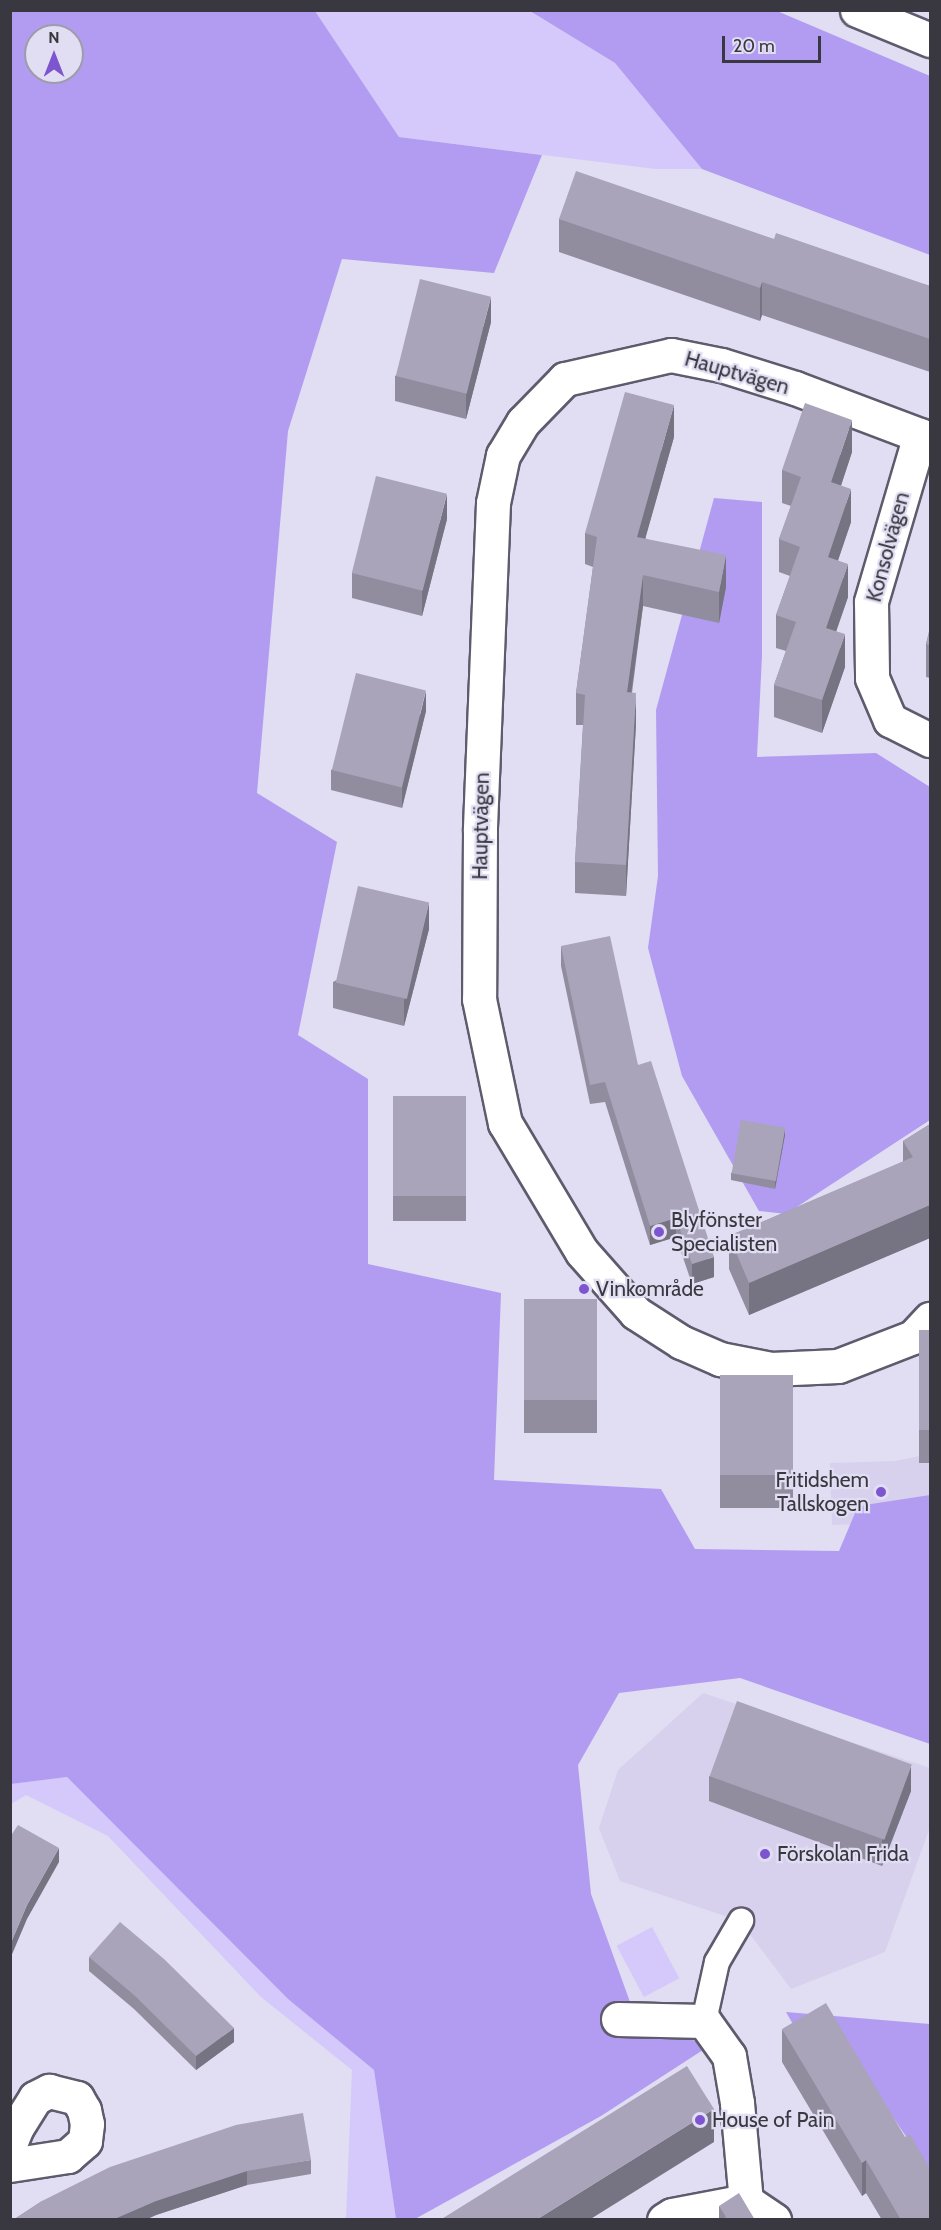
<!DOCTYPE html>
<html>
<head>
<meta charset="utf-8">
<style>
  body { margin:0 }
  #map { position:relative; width:941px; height:2230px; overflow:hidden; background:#e1ddf2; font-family:Cabin,sans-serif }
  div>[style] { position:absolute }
  .built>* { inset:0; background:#d7d1ee }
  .green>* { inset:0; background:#d4c9fa; transform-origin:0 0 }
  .forest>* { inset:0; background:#b29cf2 }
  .roads { filter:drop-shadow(2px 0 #5f5b6d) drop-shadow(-2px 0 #5f5b6d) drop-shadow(0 2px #5f5b6d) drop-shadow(0 -2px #5f5b6d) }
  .pedestrian>* { height:24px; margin:-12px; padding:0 12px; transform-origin:12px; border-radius:12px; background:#fff }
  .minor>* { height:33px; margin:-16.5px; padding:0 16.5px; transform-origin:16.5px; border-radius:16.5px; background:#fff }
  .secondary>* { height:33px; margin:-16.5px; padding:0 16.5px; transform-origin:16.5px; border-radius:16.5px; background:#fff }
  .wall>* { inset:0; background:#918d9f; transform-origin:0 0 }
  .shaded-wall>* { inset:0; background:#767382 }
  .building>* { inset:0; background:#a9a4b9; transform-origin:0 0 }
  .dots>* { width:16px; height:16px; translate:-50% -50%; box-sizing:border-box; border:3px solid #e1ddf2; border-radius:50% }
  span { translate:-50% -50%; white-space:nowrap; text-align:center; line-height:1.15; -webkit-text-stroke:4.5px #e1ddf2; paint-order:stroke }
  .street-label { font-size:21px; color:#39373f }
  .poi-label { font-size:21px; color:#39373f }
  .left { translate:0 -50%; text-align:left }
  .right { translate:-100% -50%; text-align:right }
  .frame { position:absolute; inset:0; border:12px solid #39373f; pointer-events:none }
  .north { position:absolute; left:24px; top:24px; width:60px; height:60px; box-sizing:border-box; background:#e1ddf2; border:2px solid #9e9baa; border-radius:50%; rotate:0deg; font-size:16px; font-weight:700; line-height:24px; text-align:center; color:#39373f }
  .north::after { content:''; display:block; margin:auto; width:21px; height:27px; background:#7d55cf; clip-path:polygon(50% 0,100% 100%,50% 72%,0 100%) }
  .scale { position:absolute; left:722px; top:36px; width:99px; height:27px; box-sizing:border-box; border:3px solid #39373f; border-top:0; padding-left:8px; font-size:18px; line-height:21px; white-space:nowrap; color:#39373f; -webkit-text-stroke:4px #e1ddf2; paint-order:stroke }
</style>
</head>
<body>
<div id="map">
  <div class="built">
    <i style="clip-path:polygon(930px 1454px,930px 1522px,832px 1525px,830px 1463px,895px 1461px)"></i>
    <i style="clip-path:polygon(703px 1693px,930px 1768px,930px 1827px,885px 1952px,791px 1989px,740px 1921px,620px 1881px,599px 1828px,618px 1770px)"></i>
  </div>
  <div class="green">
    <i style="clip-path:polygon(315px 11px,530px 11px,615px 63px,702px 169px,656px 169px,399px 137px)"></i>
    <i style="clip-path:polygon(67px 1777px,288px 1999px,374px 2070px,396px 2219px,346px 2219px,352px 2070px,261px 1997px,108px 1836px,26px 1795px,11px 1804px,10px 1784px)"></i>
    <i style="left:652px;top:1927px;width:58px;height:40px;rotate:62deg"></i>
  </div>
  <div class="forest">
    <i style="clip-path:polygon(evenodd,10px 11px,315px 11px,399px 137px,542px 155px,494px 273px,342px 259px,288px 431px,257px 793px,337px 842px,298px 1035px,368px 1079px,368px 1264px,501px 1293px,494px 1480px,661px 1489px,695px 1549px,839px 1551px,858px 1506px,930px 1495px,930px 1744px,740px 1678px,619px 1693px,578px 1765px,591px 1894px,630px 2002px,706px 2048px,601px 2116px,415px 2219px,396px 2219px,374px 2070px,288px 1999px,67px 1777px,11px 1784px,10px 11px,36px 36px,72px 36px,72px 72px,36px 72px,36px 36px)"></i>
    <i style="clip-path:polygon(530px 11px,777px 11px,930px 76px,930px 255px,702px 169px,615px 63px)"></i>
    <i style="clip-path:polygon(714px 498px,762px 502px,762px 656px,757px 757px,876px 753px,930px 787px,930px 1120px,786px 1214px,759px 1211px,682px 1076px,648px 948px,658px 876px,656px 710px)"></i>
    <i style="clip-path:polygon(786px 2012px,930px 2024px,930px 2172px,837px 2034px,798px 2033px)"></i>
  </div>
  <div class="roads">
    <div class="pedestrian">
      <i style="left:704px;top:2021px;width:60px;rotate:-77.6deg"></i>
      <i style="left:717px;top:1962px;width:48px;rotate:-59.7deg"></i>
    </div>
    <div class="minor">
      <i style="left:920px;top:435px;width:174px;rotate:106.4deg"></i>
      <i style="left:871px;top:602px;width:76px;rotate:89.2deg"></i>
      <i style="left:872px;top:678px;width:46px;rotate:66.8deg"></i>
      <i style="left:890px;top:720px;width:45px;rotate:26.6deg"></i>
      <i style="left:930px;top:439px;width:144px;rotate:-159.3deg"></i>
      <i style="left:795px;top:388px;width:77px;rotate:-162.7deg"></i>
      <i style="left:721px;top:365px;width:51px;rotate:-168.7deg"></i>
      <i style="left:671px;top:355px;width:109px;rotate:167.2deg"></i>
      <i style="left:565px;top:379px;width:60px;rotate:134.3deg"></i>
      <i style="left:523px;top:422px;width:39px;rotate:121deg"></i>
      <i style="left:503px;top:455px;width:49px;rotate:101.8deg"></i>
      <i style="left:493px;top:503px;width:328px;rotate:92.3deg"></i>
      <i style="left:480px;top:831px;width:168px;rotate:90.3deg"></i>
      <i style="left:479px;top:999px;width:127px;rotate:78.2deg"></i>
      <i style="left:505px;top:1123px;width:150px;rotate:59.2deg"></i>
      <i style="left:582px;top:1252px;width:81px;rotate:48.5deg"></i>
      <i style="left:636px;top:1313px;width:54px;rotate:32.8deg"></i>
      <i style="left:681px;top:1342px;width:43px;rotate:23.6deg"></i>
      <i style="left:720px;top:1359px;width:52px;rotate:11.1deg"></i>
      <i style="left:771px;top:1369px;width:67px;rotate:-2.6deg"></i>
      <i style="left:838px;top:1366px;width:80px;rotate:-21.1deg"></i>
      <i style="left:913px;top:1337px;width:25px;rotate:-47deg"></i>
      <i style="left:618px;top:2019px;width:86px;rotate:1.3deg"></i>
      <i style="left:704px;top:2021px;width:43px;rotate:54.5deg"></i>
      <i style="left:729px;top:2056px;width:48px;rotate:80.3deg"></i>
      <i style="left:737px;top:2103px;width:98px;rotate:84.8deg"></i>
      <i style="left:746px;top:2201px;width:34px;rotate:34deg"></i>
      <i style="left:10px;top:2144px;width:18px;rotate:-68deg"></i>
      <i style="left:17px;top:2127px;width:34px;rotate:-58deg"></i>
      <i style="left:35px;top:2098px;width:16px;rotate:-27deg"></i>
      <i style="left:49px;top:2091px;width:29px;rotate:14deg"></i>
      <i style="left:77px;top:2098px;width:14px;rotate:60deg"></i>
      <i style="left:84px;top:2110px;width:14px;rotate:78deg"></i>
      <i style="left:87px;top:2124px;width:17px;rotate:97deg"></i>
      <i style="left:85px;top:2141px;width:23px;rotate:139deg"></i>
      <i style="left:68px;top:2156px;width:59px;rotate:171.2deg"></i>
      <i style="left:664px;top:2220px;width:9px;rotate:-32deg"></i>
      <i style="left:672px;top:2215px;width:75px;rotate:-10.7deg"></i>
    </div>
    <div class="secondary">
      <i style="left:857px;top:10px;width:79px;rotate:22.3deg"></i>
    </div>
  </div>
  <div class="wall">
    <i style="clip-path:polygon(559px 219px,774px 239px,930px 286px,930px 372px,762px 315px,760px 321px,559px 252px)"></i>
    <i style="clip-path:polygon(491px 322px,466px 419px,395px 401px,395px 376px)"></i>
    <i style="clip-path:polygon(674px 437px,645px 538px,726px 587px,719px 623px,643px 606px,632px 693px,636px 724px,626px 896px,575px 893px,575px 862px,583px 725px,576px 725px,576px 693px,593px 567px,585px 564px,585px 533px)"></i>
    <i style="clip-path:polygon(852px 452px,841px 486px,851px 522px,838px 560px,848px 597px,836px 631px,845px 667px,822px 733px,774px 717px,774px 685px,786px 651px,776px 648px,776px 615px,790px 576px,779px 572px,779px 539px,791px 506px,782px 503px,782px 470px)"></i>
    <i style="clip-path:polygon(447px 519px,422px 616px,352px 598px,352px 573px)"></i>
    <i style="clip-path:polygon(930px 628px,930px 678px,926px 677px,926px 644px)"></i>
    <i style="clip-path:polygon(426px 711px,402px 808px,331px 790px,331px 770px)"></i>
    <i style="clip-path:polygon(429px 929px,404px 1026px,333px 1008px,333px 982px)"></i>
    <i style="clip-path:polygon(561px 946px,638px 1065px,714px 1277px,692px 1284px,676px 1237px,650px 1245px,605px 1102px,590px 1104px,561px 966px)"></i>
    <i style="left:466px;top:1096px;width:125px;height:73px;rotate:90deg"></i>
    <i style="clip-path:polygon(930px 1124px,930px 1238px,749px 1315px,729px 1269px,729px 1236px,903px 1162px,903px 1141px)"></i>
    <i style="clip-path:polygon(785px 1135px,775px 1189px,731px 1180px,731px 1173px)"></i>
    <i style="left:524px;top:1299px;width:73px;height:134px"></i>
    <i style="left:919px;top:1330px;width:11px;height:133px"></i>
    <i style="left:720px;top:1375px;width:73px;height:133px"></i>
    <i style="clip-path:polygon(709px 1776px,911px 1791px,882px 1866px,709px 1801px)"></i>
    <i style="clip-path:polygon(89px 1957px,234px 2042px,196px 2070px,134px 2009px,89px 1971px)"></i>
    <i style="clip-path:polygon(782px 2029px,930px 2220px,882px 2220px,866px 2193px,862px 2196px,782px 2062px)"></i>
    <i style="clip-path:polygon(311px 2160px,311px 2174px,247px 2185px,156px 2215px,145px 2220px,13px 2220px,42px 2201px)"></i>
    <i style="clip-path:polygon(719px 2206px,755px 2220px,719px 2220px)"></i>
  </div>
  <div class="shaded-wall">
    <i style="clip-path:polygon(762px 282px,762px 315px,760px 321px,760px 288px)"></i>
    <i style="clip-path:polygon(491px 297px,491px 322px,466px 419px,466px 394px)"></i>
    <i style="clip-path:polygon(674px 405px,674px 437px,637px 568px,637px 537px)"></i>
    <i style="clip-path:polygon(852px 420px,852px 452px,831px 515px,831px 482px)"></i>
    <i style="clip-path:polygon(851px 489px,851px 522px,828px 590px,828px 557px)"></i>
    <i style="clip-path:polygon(447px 494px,447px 519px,422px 616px,422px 591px)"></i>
    <i style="clip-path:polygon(726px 555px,726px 587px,719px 623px,719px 592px)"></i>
    <i style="clip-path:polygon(848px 564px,848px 597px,826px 661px,826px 628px)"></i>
    <i style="clip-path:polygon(643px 575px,643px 606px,627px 723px,627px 692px)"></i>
    <i style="clip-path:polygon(845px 634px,845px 667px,822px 733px,822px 700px)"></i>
    <i style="clip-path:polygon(426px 691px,426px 711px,402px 808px,402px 788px)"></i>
    <i style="clip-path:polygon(636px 693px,636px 724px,626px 896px,626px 865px)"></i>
    <i style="clip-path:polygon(429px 903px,429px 929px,404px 1026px,404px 1001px)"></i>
    <i style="clip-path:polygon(785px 1128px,785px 1135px,775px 1189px,775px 1182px)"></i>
    <i style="clip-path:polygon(930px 1205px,930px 1238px,749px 1315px,749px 1283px)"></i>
    <i style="clip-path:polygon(676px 1218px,676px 1237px,650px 1245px,650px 1226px)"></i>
    <i style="clip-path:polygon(714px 1257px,714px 1277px,692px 1284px,692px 1264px)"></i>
    <i style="clip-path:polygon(911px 1766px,911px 1791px,882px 1866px,882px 1841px)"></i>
    <i style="clip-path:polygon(59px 1848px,59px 1862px,27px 1919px,10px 1959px,10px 1945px,27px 1905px)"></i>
    <i style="clip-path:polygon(234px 2028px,234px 2042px,196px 2070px,196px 2056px)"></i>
    <i style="clip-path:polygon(714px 2109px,714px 2142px,589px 2220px,536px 2220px)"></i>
    <i style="clip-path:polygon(866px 2160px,866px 2193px,862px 2196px,862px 2163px)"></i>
    <i style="clip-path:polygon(247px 2171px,247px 2185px,156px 2215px,145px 2220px,112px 2220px,156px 2201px)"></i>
  </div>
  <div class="building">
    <i style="clip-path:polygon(576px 171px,774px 239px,776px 233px,930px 286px,930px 339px,762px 282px,760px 288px,559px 219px)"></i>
    <i style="left:420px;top:279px;width:73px;height:100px;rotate:14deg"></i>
    <i style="clip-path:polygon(625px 392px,674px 405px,637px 537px,726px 555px,719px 592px,643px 575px,627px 692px,636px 693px,626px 865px,575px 862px,585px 695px,576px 693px,597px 537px,585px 533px)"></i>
    <i style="clip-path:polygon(805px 403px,852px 420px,831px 482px,851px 489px,828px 557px,848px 564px,826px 628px,845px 634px,822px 700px,774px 685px,796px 622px,776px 615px,800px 547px,779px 539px,801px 477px,782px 470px)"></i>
    <i style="left:376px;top:476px;width:73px;height:100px;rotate:14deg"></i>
    <i style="clip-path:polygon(930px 628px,930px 645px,926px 644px)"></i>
    <i style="left:356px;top:673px;width:72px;height:100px;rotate:14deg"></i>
    <i style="left:358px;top:886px;width:73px;height:99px;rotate:13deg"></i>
    <i style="clip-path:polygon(610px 936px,638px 1065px,651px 1061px,714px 1257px,692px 1264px,676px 1218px,650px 1226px,605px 1082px,590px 1085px,561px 946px)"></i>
    <i style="left:466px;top:1096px;width:100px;height:73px;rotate:90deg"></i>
    <i style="left:741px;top:1120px;width:45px;height:54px;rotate:10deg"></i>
    <i style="clip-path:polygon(930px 1124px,930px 1205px,749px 1283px,729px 1236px,913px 1157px,903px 1141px)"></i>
    <i style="left:524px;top:1299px;width:73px;height:101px"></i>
    <i style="left:919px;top:1330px;width:11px;height:100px"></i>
    <i style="left:720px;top:1375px;width:73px;height:100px"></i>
    <i style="left:737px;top:1701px;width:186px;height:80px;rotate:20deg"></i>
    <i style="clip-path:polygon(18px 1825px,59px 1848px,27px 1905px,10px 1945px,10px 1837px)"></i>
    <i style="clip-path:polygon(120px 1922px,164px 1959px,234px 2028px,196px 2056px,134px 1995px,89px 1957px)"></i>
    <i style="clip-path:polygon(826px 2003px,905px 2137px,910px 2134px,930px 2169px,930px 2220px,901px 2220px,866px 2160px,862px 2163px,782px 2029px)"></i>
    <i style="clip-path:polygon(687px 2066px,714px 2109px,536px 2220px,440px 2220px)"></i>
    <i style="clip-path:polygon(303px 2113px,311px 2160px,247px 2171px,156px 2201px,112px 2220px,13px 2220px,42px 2201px,110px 2167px,236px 2125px)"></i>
    <i style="clip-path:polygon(739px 2193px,755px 2220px,722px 2220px,726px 2217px,719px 2206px)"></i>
  </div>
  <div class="dots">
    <i style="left:659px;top:1232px;background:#7d55cf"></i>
    <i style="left:584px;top:1289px;background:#7d55cf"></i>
    <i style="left:881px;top:1492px;background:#7d55cf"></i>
    <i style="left:765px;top:1854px;background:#7d55cf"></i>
    <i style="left:700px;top:2120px;background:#7d55cf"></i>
  </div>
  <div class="street-label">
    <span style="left:737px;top:373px;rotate:16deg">Hauptvägen</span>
    <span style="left:888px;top:547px;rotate:-75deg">Konsolvägen</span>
    <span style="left:481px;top:826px;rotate:-89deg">Hauptvägen</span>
  </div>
  <div class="poi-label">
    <span class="left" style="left:671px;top:1232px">Blyfönster<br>Specialisten</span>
    <span class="left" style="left:596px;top:1289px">Vinkområde</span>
    <span class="right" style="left:869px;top:1492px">Fritidshem<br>Tallskogen</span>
    <span class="left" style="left:777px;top:1854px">Förskolan Frida</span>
    <span class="left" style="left:712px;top:2120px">House of Pain</span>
  </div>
  <div class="frame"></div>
  <div class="north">N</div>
  <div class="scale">20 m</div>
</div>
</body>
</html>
